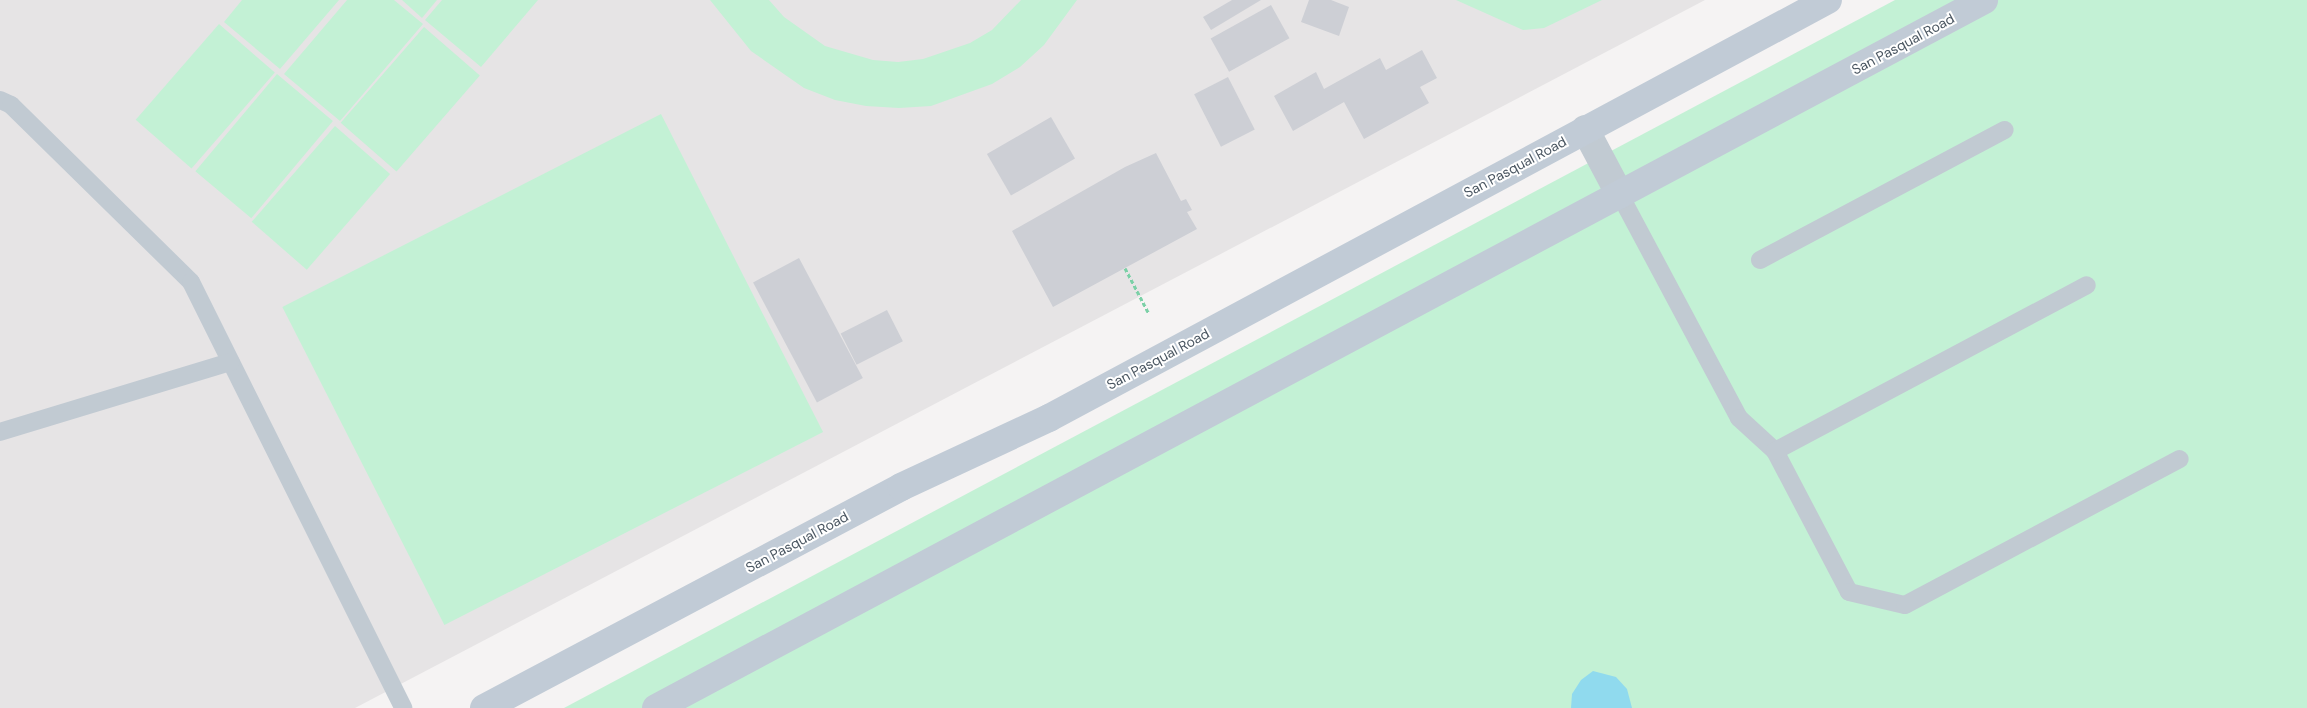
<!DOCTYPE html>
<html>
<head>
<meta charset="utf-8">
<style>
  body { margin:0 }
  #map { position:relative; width:2307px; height:708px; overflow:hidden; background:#f5f3f3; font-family:"DM Sans",sans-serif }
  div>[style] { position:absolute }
  .education>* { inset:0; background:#e6e4e5 }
  .green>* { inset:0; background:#c3f1d5; transform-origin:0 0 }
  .water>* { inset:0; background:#90daee }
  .building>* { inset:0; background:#cdcfd5; transform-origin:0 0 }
  .path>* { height:3px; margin-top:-1.5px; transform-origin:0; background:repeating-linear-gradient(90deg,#7ad0a6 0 4px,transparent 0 6.5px) }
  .service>* { height:18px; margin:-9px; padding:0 9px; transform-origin:9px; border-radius:9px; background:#c1cad2 }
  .minor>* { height:28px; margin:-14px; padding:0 14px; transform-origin:14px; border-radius:14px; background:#c1cad2 }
  .secondary>* { height:28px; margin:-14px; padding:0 14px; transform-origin:14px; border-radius:14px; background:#c1cbd6 }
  span { translate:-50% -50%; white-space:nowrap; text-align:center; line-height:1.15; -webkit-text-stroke:4px #fff; paint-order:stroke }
  .street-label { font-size:14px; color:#4a5661 }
</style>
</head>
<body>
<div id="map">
  <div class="education">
    <i style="clip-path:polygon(0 0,1705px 0,355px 708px,0 708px)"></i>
  </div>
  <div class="green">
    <i style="clip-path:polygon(242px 0,339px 0,280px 69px,224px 22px)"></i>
    <i style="clip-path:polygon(347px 0,394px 0,423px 24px,340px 121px,284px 74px)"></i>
    <i style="clip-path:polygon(402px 0,437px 0,422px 18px)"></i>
    <i style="clip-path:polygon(442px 0,538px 0,481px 67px,425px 20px)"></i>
    <i style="clip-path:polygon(710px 0,769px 0,784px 17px,825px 46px,873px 60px,898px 62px,923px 59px,970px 43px,992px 30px,1021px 0,1077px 0,1044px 45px,1020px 67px,992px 84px,931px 106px,899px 108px,866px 106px,835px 100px,804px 88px,751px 51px)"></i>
    <i style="clip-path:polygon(1456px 0,1602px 0,1544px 28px,1523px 30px)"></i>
    <i style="clip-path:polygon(1895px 0,2307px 0,2307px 708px,564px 708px)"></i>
    <i style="left:219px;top:24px;width:74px;height:127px;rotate:41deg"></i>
    <i style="left:424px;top:27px;width:74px;height:127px;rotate:41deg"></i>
    <i style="left:277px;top:74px;width:73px;height:127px;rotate:40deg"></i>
    <i style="left:661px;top:114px;width:357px;height:425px;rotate:63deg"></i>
    <i style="left:335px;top:126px;width:73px;height:127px;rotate:41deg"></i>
  </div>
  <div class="water">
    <i style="clip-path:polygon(1593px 671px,1616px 677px,1627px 689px,1632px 708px,1571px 708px,1572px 694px,1581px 680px)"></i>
  </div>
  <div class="building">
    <i style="clip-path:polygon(1232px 0,1261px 0,1211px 30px,1203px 17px)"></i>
    <i style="clip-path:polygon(1309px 0,1331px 0,1349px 7px,1339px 36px,1301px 22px)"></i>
    <i style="left:1271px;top:5px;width:38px;height:69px;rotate:61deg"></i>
    <i style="clip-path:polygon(1422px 50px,1437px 78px,1420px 87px,1429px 103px,1364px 139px,1344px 102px,1293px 131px,1274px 96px,1316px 72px,1324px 89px,1380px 58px,1386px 70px)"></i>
    <i style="left:1228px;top:77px;width:59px;height:38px;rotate:63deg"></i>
    <i style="left:1051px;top:117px;width:48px;height:74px;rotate:60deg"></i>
    <i style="clip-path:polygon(1156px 153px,1181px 201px,1186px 199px,1192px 210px,1187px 212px,1197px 229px,1053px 307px,1012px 231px,1125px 167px)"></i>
    <i style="left:799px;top:258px;width:136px;height:52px;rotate:62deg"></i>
    <i style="left:887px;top:310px;width:35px;height:52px;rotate:63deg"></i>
  </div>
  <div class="path">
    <i style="left:1125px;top:268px;width:50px;rotate:62.4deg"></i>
  </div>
  <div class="service">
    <i style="left:0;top:100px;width:12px;rotate:24deg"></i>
    <i style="left:11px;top:105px;width:252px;rotate:44.5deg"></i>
    <i style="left:191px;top:282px;width:476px;rotate:63.5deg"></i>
    <i style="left:1620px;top:195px;width:253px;rotate:61.9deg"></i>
    <i style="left:1739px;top:418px;width:49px;rotate:42.5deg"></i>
    <i style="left:1775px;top:451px;width:159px;rotate:62.3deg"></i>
    <i style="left:1849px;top:592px;width:57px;rotate:13.1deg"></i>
    <i style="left:1905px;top:605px;width:311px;rotate:-28deg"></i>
    <i style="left:1760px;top:260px;width:277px;rotate:-28deg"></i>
    <i style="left:0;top:432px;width:241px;rotate:-16.9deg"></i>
    <i style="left:1775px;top:451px;width:353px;rotate:-28deg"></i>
  </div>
  <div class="minor">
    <i style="left:1585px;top:129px;width:75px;rotate:62.1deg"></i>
  </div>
  <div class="secondary">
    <i style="left:484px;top:708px;width:472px;rotate:-27.9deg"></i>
    <i style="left:901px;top:487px;width:163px;rotate:-25deg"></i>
    <i style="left:1049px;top:418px;width:884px;rotate:-28.22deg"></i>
    <i style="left:656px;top:708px;width:1505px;rotate:-28.06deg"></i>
  </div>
  <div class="street-label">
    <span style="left:1903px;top:44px;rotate:-28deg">San Pasqual Road</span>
    <span style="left:1515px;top:167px;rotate:-28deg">San Pasqual Road</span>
    <span style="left:1158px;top:359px;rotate:-28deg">San Pasqual Road</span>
    <span style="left:797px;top:542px;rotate:-28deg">San Pasqual Road</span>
  </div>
</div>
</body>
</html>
